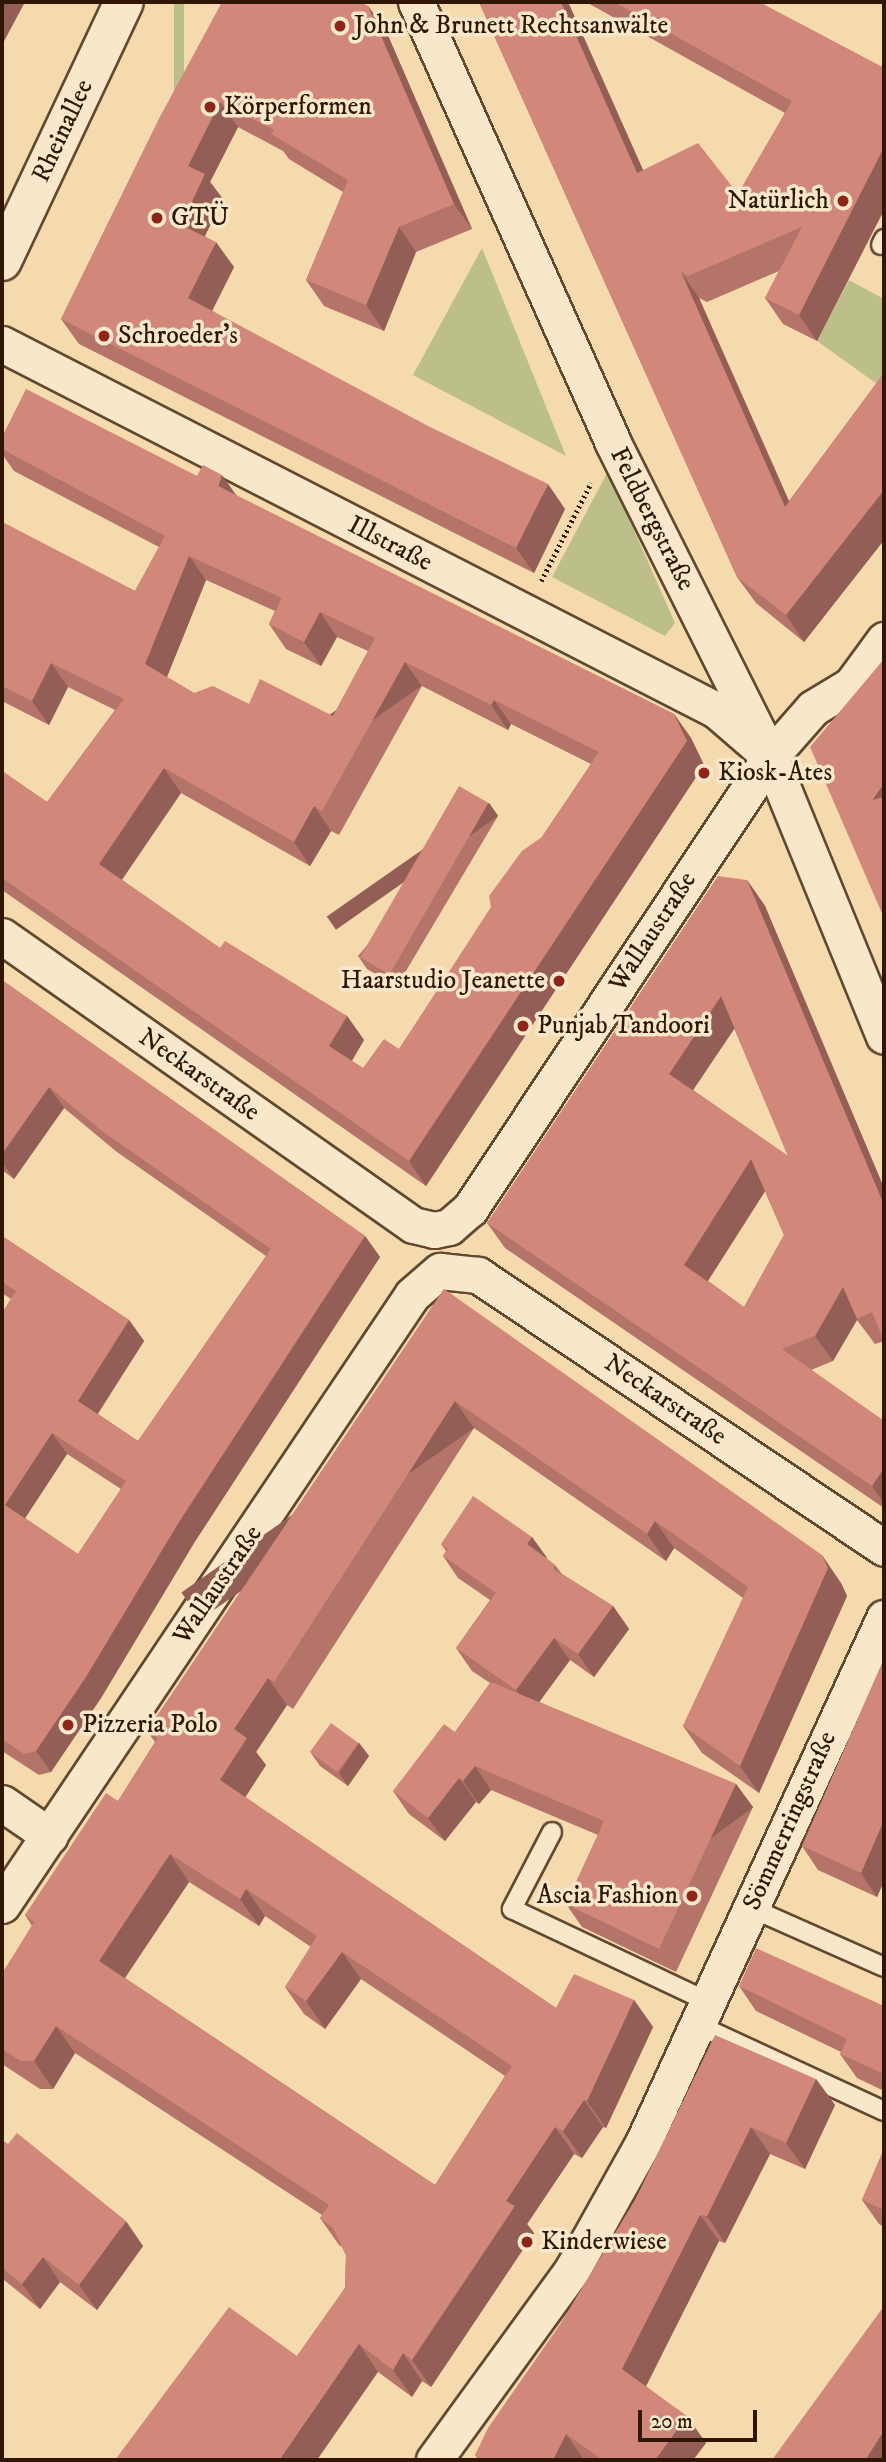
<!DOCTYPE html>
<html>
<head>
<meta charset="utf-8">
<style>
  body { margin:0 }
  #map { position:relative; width:886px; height:2462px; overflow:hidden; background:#f5daae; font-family:"IM FELL DW Pica",serif }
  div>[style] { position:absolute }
  .green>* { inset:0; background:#bdbf8a; transform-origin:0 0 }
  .path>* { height:4.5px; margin-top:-2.25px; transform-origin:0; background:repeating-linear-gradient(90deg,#301705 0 2px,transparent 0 5.5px) }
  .roads { filter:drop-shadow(2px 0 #61482f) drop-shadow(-2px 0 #61482f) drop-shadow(0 2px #61482f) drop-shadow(0 -2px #61482f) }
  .lane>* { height:18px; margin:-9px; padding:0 9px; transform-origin:9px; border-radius:9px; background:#f8e7ca }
  .street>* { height:35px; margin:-17.5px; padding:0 17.5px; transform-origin:17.5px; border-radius:17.5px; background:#f8e7ca }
  .secondary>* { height:38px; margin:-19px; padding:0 19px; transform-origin:19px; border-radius:19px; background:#f8e7ca }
  .wall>* { inset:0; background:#b47469 }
  .shaded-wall>* { inset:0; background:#925e55; transform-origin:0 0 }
  .building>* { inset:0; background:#d1877a; transform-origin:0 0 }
  .dots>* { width:19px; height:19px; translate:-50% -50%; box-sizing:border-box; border:4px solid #f8e7ca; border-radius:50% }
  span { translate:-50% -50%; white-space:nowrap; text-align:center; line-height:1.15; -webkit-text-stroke:7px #f8e7ca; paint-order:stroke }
  .poi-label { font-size:26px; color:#301705 }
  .left { translate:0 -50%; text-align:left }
  .right { translate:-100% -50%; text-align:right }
  .street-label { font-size:26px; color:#301705 }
  .frame { position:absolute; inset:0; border:4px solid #301705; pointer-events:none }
  .scale { position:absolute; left:638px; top:2410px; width:119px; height:32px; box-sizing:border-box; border:4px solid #301705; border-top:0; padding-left:9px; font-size:21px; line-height:24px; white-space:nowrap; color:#301705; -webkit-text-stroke:5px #f8e7ca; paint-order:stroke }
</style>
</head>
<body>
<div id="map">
  <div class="green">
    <i style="left:174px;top:2px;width:10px;height:111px"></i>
    <i style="clip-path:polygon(482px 248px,566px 456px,413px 375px)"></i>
    <i style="clip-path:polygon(849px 280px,884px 299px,884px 389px,817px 341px)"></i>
    <i style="clip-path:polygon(608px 471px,675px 623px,665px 636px,552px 577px)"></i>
  </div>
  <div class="path">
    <i style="left:541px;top:581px;width:110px;rotate:-63deg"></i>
  </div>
  <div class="roads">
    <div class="lane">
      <i style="left:881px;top:245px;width:7px;rotate:-63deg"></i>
      <i style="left:552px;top:1832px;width:87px;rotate:117.5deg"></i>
      <i style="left:512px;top:1909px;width:218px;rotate:25.3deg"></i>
      <i style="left:751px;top:1908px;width:145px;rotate:23.9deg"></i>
      <i style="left:698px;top:2025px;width:205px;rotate:24.8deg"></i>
    </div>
    <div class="street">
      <i style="left:416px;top:2px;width:481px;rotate:65.9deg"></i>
      <i style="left:612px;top:441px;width:353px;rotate:63.4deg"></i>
      <i style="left:770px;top:757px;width:301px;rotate:67.8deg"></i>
      <i style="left:2px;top:344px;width:802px;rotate:27.14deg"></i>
      <i style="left:716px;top:710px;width:58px;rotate:40.8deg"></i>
      <i style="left:2px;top:936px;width:502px;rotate:35.11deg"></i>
      <i style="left:413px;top:1225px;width:22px;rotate:13deg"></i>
      <i style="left:434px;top:1230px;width:15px;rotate:-11deg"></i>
      <i style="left:449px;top:1227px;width:28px;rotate:-41deg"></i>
      <i style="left:470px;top:1209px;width:542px;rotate:-56.43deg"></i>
      <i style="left:770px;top:757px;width:65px;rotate:-48.7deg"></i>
      <i style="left:813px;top:708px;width:44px;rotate:-31.2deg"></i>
      <i style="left:851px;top:685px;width:56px;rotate:-53.7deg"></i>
      <i style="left:2px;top:1803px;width:58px;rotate:34.5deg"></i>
      <i style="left:2px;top:1905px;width:735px;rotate:-56.09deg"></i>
      <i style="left:412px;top:1295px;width:37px;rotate:-41deg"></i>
      <i style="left:440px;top:1271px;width:38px;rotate:6deg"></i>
      <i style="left:478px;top:1275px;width:489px;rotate:33.9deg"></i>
      <i style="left:434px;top:2460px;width:235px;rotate:-54deg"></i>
      <i style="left:572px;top:2270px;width:145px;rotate:-60.8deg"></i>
      <i style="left:643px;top:2143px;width:578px;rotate:-65.34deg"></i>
    </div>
    <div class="secondary">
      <i style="left:2px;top:261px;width:286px;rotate:-64.8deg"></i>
    </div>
  </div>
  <div class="wall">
    <i style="clip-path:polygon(479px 2px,568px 2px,643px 170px,738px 194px,785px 113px,586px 2px,759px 2px,884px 68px,884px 210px,817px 341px,783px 324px,765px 298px,779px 271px,707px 302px,699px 298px,789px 501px,884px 373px,884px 540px,804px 642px,756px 603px,737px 577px)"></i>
    <i style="clip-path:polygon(368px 6px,386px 31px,472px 229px,416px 252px,384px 331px,324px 306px,306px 280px,343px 192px,289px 159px,283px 151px,238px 127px,210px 182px,223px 199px,205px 236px,234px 267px,212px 311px,565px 509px,534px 573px,79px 344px,61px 319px,162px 113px)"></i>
    <i style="clip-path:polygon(evenodd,2px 437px,197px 476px,674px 714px,691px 738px,704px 765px,426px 1186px,2px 890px,2px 771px,47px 802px,115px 710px,68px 687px,49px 725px,2px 701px,2px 522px,135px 591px,159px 547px,14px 471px,2px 454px,2px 437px,206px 580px,275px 611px,269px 624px,286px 649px,321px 666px,337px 637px,368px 651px,333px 716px,249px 704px,194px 693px,167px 677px,206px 580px,2px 437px,422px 686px,508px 730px,511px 724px,591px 764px,399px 1049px,363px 1068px,352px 1061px,364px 1040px,347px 1016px,220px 948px,122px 880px,181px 793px,310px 866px,331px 831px,339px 835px,422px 686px)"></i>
    <i style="clip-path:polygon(489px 803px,498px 816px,397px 986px,367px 969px,358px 956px)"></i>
    <i style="clip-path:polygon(evenodd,747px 880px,765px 906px,884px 1188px,884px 1341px,875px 1344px,857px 1320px,833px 1361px,811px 1370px,884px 1421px,884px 1508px,505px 1248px,487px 1223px,747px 880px,734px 1028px,788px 1156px,693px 1090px,734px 1028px,747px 880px,765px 1191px,784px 1235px,744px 1307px,708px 1281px,765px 1191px)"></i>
    <i style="clip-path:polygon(evenodd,2px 980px,365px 1236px,380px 1257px,194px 1543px,101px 1698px,51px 1772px,39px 1775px,2px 1751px,2px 1313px,11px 1299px,2px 1293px,2px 1236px,129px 1320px,144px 1341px,98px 1414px,138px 1441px,266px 1256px,117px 1152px,64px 1108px,14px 1179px,2px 1170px,2px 980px,67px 1454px,121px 1489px,78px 1554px,25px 1518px,67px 1454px)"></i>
    <i style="clip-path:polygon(evenodd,444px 1289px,841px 1583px,847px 1596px,759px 1793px,702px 1753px,683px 1726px,743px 1598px,674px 1548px,666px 1561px,474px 1428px,293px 1709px,287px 1705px,256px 1752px,266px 1765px,245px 1797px,556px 2008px,634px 2000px,653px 2027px,606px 2128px,603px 2127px,582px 2158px,574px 2154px,527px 2224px,534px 2233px,431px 2387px,422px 2381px,412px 2397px,378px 2372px,297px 2356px,345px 2288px,346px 2255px,342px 2247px,339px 2245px,320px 2218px,322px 2215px,75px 2053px,53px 2089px,40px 2089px,2px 2064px,2px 1974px,32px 1926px,25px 1915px,118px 1801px,155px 1742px,147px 1731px,444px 1289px,189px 1882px,259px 1926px,265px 1916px,311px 1947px,285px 1987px,304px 2014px,325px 2029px,361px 1979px,505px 2076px,435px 2185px,125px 1978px,189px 1882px)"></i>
    <i style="clip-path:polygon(532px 1537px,547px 1559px,555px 1565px,562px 1574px,613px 1606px,629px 1629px,594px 1677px,570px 1660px,539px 1702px,736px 1784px,753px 1807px,676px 1972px,582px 1927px,566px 1904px,598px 1835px,491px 1790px,479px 1804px,476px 1802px,445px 1841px,409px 1814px,393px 1791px,455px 1732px,490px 1683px,472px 1671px,456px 1648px,490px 1600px,458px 1578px,443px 1556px,446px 1551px,441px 1544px)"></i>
    <i style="clip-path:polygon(884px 1659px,884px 1881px,877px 1897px,818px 1870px,802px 1846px)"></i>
    <i style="clip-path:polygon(359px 1743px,369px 1756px,348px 1786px,320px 1766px,311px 1753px)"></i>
    <i style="clip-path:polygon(739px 1986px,884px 2006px,884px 2091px,857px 2078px,840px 2054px,841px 2052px,756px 2011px)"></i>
    <i style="clip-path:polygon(816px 2079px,835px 2105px,805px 2169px,770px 2154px,725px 2243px,719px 2241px,646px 2386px,706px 2443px,693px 2460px,479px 2460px,475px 2455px,561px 2323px,635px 2200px)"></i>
    <i style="clip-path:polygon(2px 2140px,143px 2246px,97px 2310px,60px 2282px,40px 2309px,4px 2280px,2px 2283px)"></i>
    <i style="clip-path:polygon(884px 2149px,884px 2227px,879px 2224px,862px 2200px)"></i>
  </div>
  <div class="shaded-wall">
    <i style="clip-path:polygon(2px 2px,25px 2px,2px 45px)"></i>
    <i style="clip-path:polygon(561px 2px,568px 2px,656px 199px,637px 173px)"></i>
    <i style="clip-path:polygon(368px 6px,386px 31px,472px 229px,454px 204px)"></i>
    <i style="clip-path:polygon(220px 102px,238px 127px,210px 182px,223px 199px,198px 250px,181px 225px,188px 166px)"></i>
    <i style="clip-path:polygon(884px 147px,884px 210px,817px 341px,799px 315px)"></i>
    <i style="clip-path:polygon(399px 227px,416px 252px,384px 331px,366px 305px)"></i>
    <i style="clip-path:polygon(216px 242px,234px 267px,206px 323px,188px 298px)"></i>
    <i style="clip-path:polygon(681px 272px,699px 298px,803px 533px,785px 507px)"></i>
    <i style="clip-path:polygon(222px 475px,239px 499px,218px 486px)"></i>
    <i style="clip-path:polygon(548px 484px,565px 509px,534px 573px,516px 548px)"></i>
    <i style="clip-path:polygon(884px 490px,884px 540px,804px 642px,786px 615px)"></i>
    <i style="clip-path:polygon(189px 556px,206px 580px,162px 689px,145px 664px)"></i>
    <i style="clip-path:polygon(320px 612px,337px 637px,321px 666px,304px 642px)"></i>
    <i style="left:405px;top:662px;width:29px;height:171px;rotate:55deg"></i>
    <i style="clip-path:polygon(51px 663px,68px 687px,49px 725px,32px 701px)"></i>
    <i style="clip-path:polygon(494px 700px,511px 724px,508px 730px,491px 705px)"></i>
    <i style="clip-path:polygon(674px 714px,691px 738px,704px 765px,426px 1186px,409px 1161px)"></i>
    <i style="clip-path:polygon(164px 768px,181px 793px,116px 888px,99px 864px)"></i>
    <i style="clip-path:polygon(884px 783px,884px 818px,872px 800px)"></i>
    <i style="left:489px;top:803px;width:16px;height:198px;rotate:55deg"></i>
    <i style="clip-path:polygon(314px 806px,331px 831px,310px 866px,294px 842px)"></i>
    <i style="clip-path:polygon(747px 880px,765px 906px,884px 1188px,884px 1205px)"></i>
    <i style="clip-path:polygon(721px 996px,739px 1022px,687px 1099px,669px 1074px)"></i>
    <i style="clip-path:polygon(347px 1016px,364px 1040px,346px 1070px,329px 1046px)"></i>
    <i style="clip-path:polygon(49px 1087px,64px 1108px,14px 1179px,2px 1162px,2px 1154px)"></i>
    <i style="clip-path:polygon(751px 1159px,769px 1185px,702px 1290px,684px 1265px)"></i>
    <i style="clip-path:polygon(365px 1236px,380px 1257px,194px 1543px,101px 1698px,51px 1772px,36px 1751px,179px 1522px)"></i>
    <i style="clip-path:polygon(843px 1287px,861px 1313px,833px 1361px,815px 1336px)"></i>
    <i style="clip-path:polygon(129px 1320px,144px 1341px,92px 1422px,78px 1401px)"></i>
    <i style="left:455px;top:1401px;width:33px;height:334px;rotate:55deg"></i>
    <i style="clip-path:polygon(52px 1433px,67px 1454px,20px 1526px,5px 1505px)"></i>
    <i style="clip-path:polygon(884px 1468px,884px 1503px,872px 1486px)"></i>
    <i style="clip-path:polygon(655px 1521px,674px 1548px,666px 1561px,647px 1534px)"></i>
    <i style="clip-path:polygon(532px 1537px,548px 1559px,527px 1544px)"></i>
    <i style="clip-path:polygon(822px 1555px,841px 1583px,847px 1596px,759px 1793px,740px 1766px)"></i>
    <i style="clip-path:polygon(613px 1606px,629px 1629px,594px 1677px,578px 1654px)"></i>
    <i style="clip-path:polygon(554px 1638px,570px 1660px,532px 1712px,516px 1690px)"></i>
    <i style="clip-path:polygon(268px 1678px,287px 1705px,256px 1752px,266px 1765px,239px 1807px,220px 1780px,234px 1729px)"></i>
    <i style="clip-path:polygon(359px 1743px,369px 1756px,348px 1786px,339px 1773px)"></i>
    <i style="clip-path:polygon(475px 1766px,491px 1790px,479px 1804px,463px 1781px)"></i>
    <i style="clip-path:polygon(459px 1778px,476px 1802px,445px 1841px,428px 1818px)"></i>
    <i style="left:736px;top:1784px;width:29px;height:182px;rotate:54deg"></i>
    <i style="clip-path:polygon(884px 1820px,884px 1881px,877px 1897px,861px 1873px)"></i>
    <i style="clip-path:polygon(170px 1854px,189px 1882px,118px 1988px,99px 1961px)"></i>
    <i style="clip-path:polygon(246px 1889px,265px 1916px,259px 1926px,240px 1899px)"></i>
    <i style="clip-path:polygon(342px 1952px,361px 1979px,325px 2029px,306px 2001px)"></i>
    <i style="clip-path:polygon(634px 2000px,653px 2027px,606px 2128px,587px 2101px)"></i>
    <i style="clip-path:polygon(56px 2026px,75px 2053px,53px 2089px,34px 2061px)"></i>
    <i style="clip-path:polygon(816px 2079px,835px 2105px,805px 2169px,786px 2143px)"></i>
    <i style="clip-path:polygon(584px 2100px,603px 2127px,582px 2158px,563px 2131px)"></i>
    <i style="clip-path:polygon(555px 2127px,574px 2154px,527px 2224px,534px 2233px,431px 2387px,412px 2360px,506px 2201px)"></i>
    <i style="clip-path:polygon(751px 2127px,770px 2154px,725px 2243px,707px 2216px)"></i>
    <i style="clip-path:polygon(700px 2215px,719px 2241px,641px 2396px,622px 2369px)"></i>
    <i style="clip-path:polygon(126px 2221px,143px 2246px,97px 2310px,79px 2285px)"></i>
    <i style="clip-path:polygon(43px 2257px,60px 2282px,40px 2309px,22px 2284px)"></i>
    <i style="clip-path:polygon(359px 2344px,378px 2372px,317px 2460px,279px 2460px)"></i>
    <i style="clip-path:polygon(403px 2353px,422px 2381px,412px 2397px,393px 2370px)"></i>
    <i style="clip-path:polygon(687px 2416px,706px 2443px,693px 2460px,655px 2460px)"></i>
    <i style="clip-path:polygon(884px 2430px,884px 2460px,865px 2460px)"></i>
    <i style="clip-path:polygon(566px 2434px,584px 2460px,553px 2460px)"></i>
  </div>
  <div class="building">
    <i style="clip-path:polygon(222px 2px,360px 2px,368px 6px,454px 204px,399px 227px,366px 305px,306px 280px,348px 180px,271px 134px,274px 130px,220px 102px,188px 166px,205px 174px,181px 225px,216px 242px,188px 298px,430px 427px,548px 484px,516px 548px,61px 319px,162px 113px)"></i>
    <i style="clip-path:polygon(479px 2px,561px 2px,637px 173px,698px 143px,738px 194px,792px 101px,614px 2px,759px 2px,884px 68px,884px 147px,799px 315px,765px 298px,802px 227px,688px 276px,681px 272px,785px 507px,884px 373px,884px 490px,786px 615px,737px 577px)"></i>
    <i style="clip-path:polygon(evenodd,26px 389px,197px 476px,203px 465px,222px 475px,218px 486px,674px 714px,687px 741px,409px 1161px,2px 878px,2px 771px,47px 802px,124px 699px,51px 663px,32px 701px,2px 686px,2px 522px,135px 591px,165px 536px,2px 449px,2px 437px,26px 389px,189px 556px,282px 598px,269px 624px,304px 642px,320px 612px,375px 638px,333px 716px,260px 679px,249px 704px,213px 686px,194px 693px,145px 664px,189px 556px,26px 389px,405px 662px,491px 705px,494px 700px,599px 752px,542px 837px,522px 851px,489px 896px,491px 907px,399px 1049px,384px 1039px,363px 1068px,329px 1046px,347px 1016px,225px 941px,220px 948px,99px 864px,164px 768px,294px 842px,314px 806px,322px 811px,405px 662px)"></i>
    <i style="clip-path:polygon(884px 659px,884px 783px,872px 800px,884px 797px,884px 918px,810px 747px)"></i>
    <i style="left:459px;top:786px;width:34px;height:198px;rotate:30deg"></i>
    <i style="clip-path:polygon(evenodd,718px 876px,747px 880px,884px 1205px,884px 1341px,872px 1312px,857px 1319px,843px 1287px,815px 1336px,782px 1349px,884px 1421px,884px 1468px,872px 1486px,487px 1223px,718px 876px,721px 996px,788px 1156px,669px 1074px,721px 996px,718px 876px,751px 1159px,784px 1235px,744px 1307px,684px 1265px,751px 1159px)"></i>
    <i style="clip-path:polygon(evenodd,2px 980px,365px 1236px,179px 1522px,86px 1677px,36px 1751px,24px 1754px,2px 1739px,2px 1406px,4px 1402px,2px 1401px,2px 1313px,16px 1291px,2px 1282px,2px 1236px,129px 1320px,78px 1401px,138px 1441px,271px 1249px,102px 1131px,49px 1087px,2px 1154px,2px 980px,52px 1433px,126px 1481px,78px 1554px,5px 1505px,52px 1433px)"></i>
    <i style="clip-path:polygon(evenodd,444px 1289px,822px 1555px,828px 1568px,740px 1766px,683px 1726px,748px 1587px,655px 1521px,647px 1534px,455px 1401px,274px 1682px,268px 1678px,234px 1729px,247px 1738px,220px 1780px,556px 2008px,574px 1974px,634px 2000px,587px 2101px,584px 2100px,563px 2131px,555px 2127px,506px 2201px,515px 2206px,412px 2360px,403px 2353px,393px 2370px,359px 2344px,279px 2460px,115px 2460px,229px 2307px,297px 2356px,345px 2288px,346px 2255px,333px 2228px,320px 2218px,329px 2205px,56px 2026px,34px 2061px,21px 2061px,2px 2049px,2px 1974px,34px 1922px,25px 1915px,106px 1793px,118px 1801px,158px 1738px,147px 1731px,444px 1289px,170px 1854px,240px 1899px,246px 1889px,317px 1936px,285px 1987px,306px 2001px,342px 1952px,512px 2066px,435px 2185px,99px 1961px,170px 1854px)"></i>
    <i style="clip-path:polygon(473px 1496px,532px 1537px,527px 1544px,555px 1565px,553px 1569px,613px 1606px,578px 1654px,554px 1638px,516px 1690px,456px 1648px,496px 1593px,443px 1556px,448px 1549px,441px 1544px)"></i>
    <i style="clip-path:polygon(884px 1659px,884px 1820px,861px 1873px,802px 1846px)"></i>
    <i style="clip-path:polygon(491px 1682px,736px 1784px,659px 1949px,566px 1904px,604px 1821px,475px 1766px,463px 1781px,459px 1778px,428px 1818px,393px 1791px,444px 1724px,455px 1732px)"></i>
    <i style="left:331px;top:1723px;width:34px;height:36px;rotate:36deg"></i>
    <i style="clip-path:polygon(756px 1948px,884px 2006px,884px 2074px,840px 2054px,847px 2039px,739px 1986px)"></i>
    <i style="clip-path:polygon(715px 2035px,816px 2079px,786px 2143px,751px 2127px,707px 2216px,700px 2215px,622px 2369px,687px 2416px,655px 2460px,603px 2460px,566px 2434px,553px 2460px,479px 2460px,480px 2458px,475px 2455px,488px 2428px,561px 2323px,635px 2200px)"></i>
    <i style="clip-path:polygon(17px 2133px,126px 2221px,79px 2285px,43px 2257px,22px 2284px,2px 2268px,2px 2140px,8px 2144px)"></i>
    <i style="clip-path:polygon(884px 2149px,884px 2210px,862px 2200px)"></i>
    <i style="clip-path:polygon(884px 2306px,884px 2430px,865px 2460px,772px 2460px)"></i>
  </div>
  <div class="dots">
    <i style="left:340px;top:26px;background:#8f2418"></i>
    <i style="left:210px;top:107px;background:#8f2418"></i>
    <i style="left:843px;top:201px;background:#8f2418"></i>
    <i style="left:157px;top:218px;background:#8f2418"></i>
    <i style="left:104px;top:336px;background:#8f2418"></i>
    <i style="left:704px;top:773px;background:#8f2418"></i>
    <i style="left:559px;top:981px;background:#8f2418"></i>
    <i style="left:523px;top:1026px;background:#8f2418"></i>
    <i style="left:68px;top:1725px;background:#8f2418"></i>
    <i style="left:692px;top:1896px;background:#8f2418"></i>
    <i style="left:527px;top:2242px;background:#8f2418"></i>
  </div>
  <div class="poi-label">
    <span class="left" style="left:354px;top:26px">John &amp; Brunett Rechtsanwälte</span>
    <span class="left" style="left:224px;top:107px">Körperformen</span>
    <span class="right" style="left:829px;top:201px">Natürlich</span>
    <span class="left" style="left:171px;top:218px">GTÜ</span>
    <span class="left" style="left:118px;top:336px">Schroeder's</span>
    <span class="left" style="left:718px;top:773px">Kiosk-Ates</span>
    <span class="right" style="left:545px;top:981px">Haarstudio Jeanette</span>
    <span class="left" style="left:537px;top:1026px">Punjab Tandoori</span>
    <span class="left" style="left:82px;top:1725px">Pizzeria Polo</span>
    <span class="right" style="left:678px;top:1896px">Ascia Fashion</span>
    <span class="left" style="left:541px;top:2242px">Kinderwiese</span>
  </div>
  <div class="street-label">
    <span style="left:63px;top:131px;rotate:-65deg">Rheinallee</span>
    <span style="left:652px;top:519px;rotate:63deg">Feldbergstraße</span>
    <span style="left:390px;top:544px;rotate:27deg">Illstraße</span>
    <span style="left:653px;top:932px;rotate:-57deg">Wallaustraße</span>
    <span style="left:199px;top:1075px;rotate:35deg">Neckarstraße</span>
    <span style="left:665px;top:1400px;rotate:34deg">Neckarstraße</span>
    <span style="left:218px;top:1585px;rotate:-56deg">Wallaustraße</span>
    <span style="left:790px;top:1821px;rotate:-66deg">Sömmerringstraße</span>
  </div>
  <div class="frame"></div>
  <div class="scale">20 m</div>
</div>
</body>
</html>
